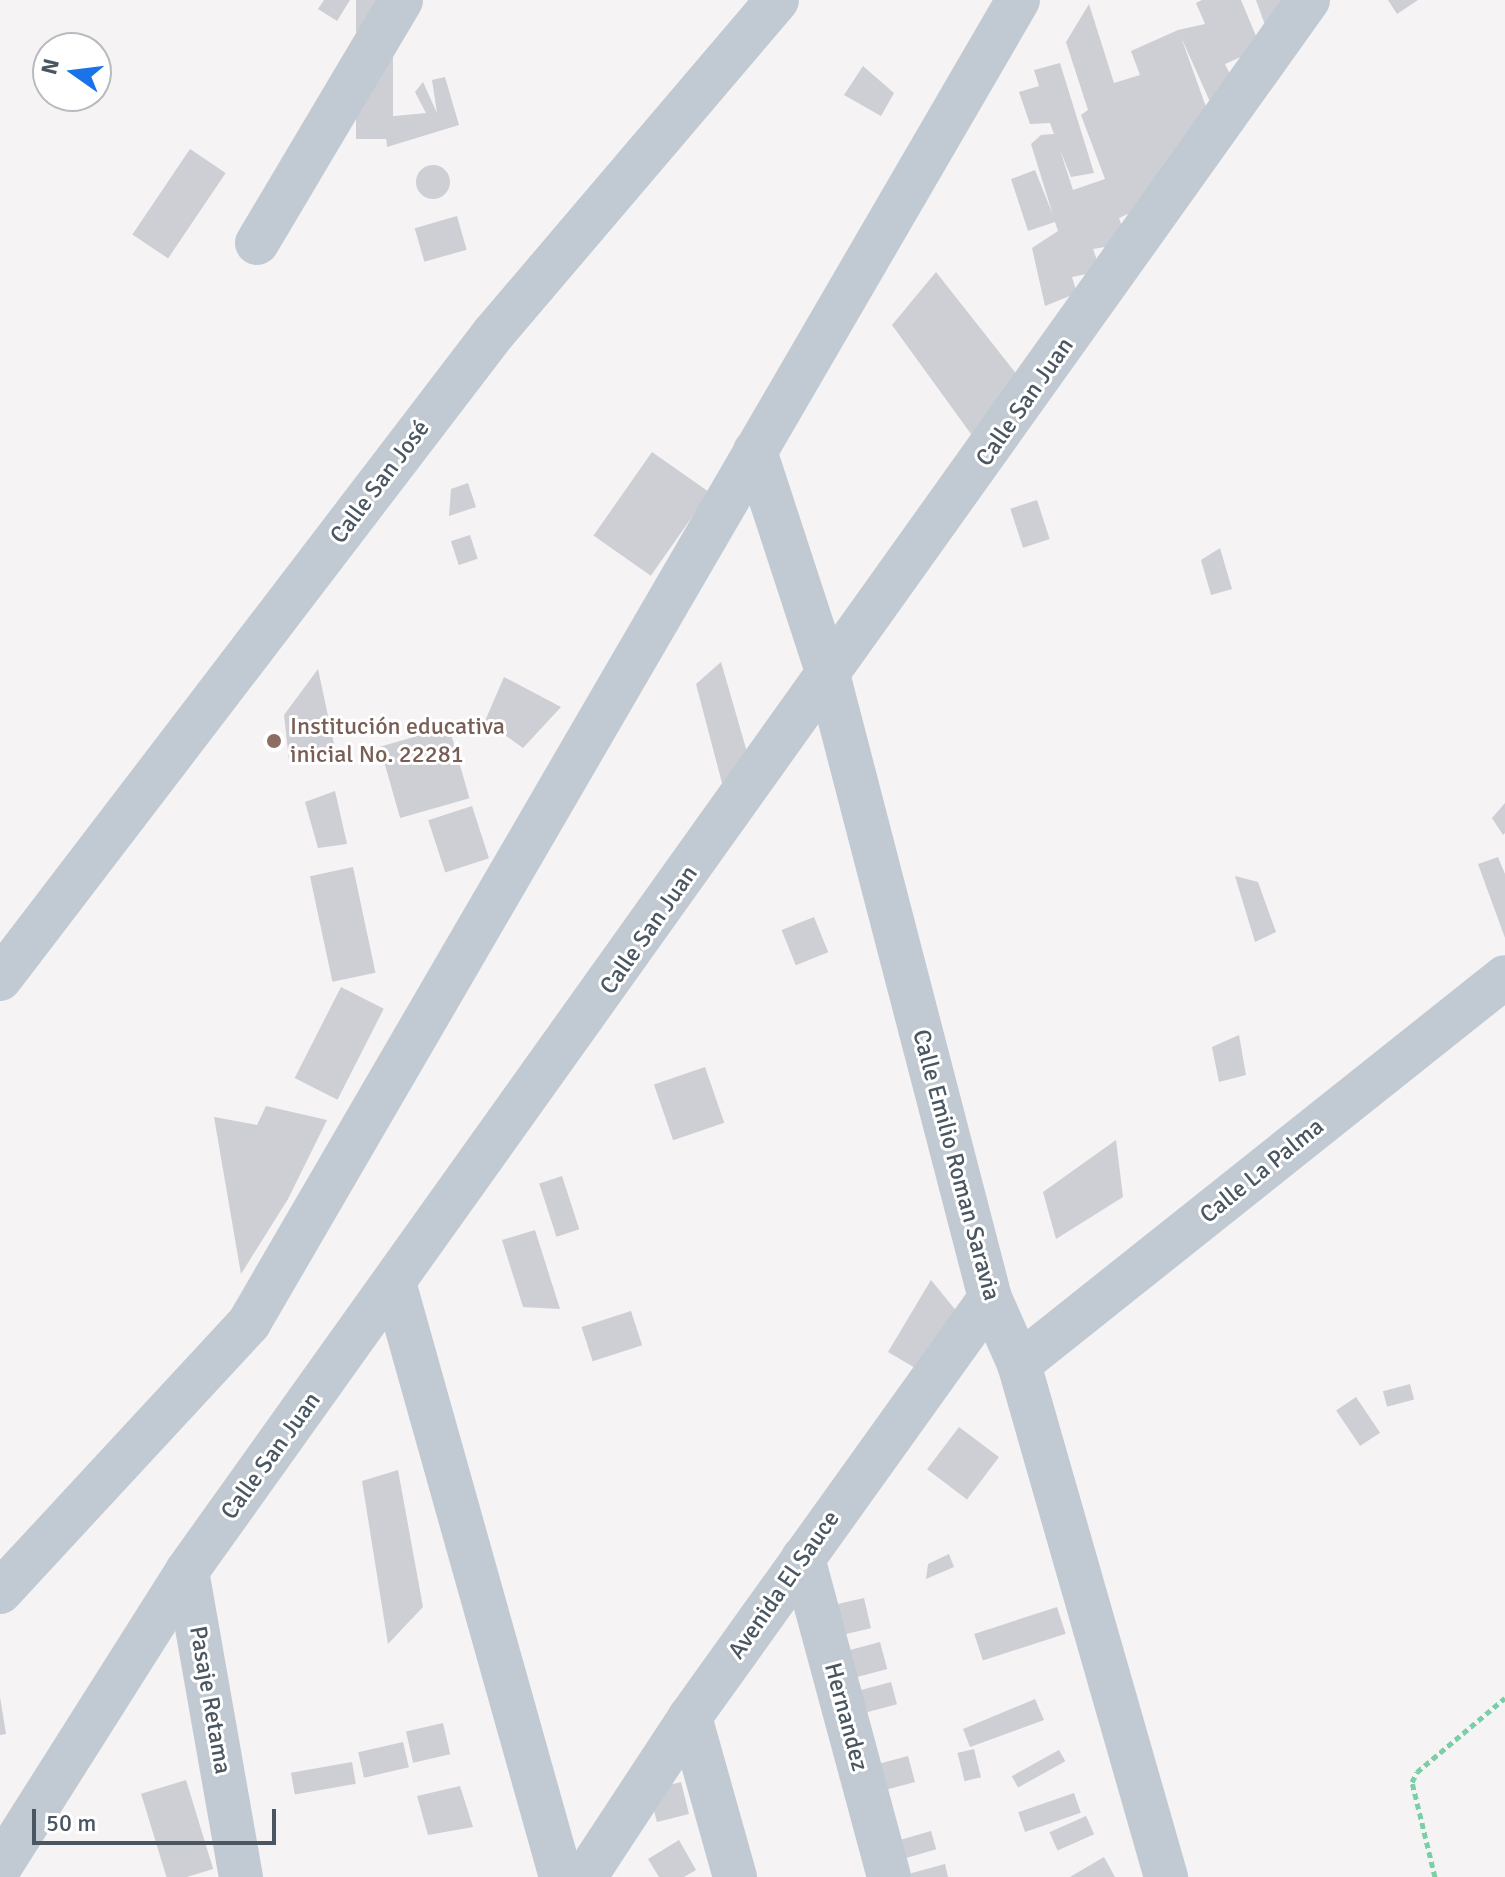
<!DOCTYPE html>
<html>
<head>
<meta charset="utf-8">
<style>
  body { margin:0 }
  #map { position:relative; width:1505px; height:1877px; overflow:hidden; background:#f5f3f3; font-family:Signika,sans-serif }
  div>[style] { position:absolute }
  .building>* { inset:0; background:#cdcfd5; transform-origin:0 0 }
  .round { border-radius:50% }
  .path>* { height:5px; margin-top:-2.5px; transform-origin:0; background:repeating-linear-gradient(90deg,#7ad0a6 0 6px,transparent 0 10px) }
  .minor>* { height:44px; margin:-22px; padding:0 22px; transform-origin:22px; border-radius:22px; background:#c1cad2 }
  .dots>* { width:22px; height:22px; translate:-50% -50%; box-sizing:border-box; border:4px solid #fff; border-radius:50% }
  span { translate:-50% -50%; white-space:nowrap; text-align:center; line-height:1.15; -webkit-text-stroke:6px #fff; paint-order:stroke }
  .street-label { font-size:24px; color:#4a5661 }
  .education-label { font-size:24px; color:#785e54 }
  .left { translate:0 -50%; text-align:left }
  .north { position:absolute; left:32px; top:32px; width:80px; height:80px; box-sizing:border-box; background:#fff; border:2px solid #b7bbc0; border-radius:50%; rotate:284deg; font-size:22px; font-weight:700; line-height:32px; text-align:center; color:#4a5661 }
  .north::after { content:''; display:block; margin:auto; width:28px; height:36px; background:#1a73e8; clip-path:polygon(50% 0,100% 100%,50% 72%,0 100%) }
  .scale { position:absolute; left:32px; top:1809px; width:244px; height:36px; box-sizing:border-box; border:4px solid #4a5661; border-top:0; padding-left:10px; font-size:24px; line-height:28px; white-space:nowrap; color:#4a5661; -webkit-text-stroke:6px #fff; paint-order:stroke }
</style>
</head>
<body>
<div id="map">
  <div class="building">
    <i style="clip-path:polygon(324px 0,350px 0,337px 21px,318px 9px)"></i>
    <i style="left:356px;top:0;width:37px;height:139px"></i>
    <i style="clip-path:polygon(1202px 0,1241px 0,1261px 48px,1225px 64px,1239px 93px,1211px 104px,1181px 37px,1215px 132px,1150px 204px,1119px 218px,1128px 243px,1093px 249px,1101px 271px,1072px 277px,1077px 293px,1045px 306px,1032px 248px,1058px 231px,1055px 222px,1028px 231px,1011px 179px,1035px 170px,1053px 215px,1031px 144px,1041px 135px,1054px 134px,1050px 123px,1030px 124px,1019px 92px,1039px 86px,1034px 70px,1060px 63px,1094px 173px,1071px 177px,1060px 150px,1073px 190px,1105px 179px,1081px 115px,1088px 110px,1066px 42px,1089px 4px,1114px 83px,1140px 75px,1131px 51px,1178px 30px,1205px 24px,1196px 3px)"></i>
    <i style="clip-path:polygon(1256px 0,1295px 0,1269px 36px)"></i>
    <i style="clip-path:polygon(1388px 0,1418px 0,1397px 14px)"></i>
    <i style="clip-path:polygon(863px 66px,894px 93px,881px 116px,844px 95px)"></i>
    <i style="clip-path:polygon(445px 77px,459px 125px,387px 147px,384px 117px,426px 113px,415px 92px,423px 82px,437px 113px,432px 80px)"></i>
    <i style="left:190px;top:149px;width:43px;height:103px;rotate:34deg"></i>
    <i class="round" style="left:416px;top:165px;width:34px;height:34px"></i>
    <i style="left:457px;top:216px;width:35px;height:44px;rotate:74deg"></i>
    <i style="clip-path:polygon(936px 272px,1025px 385px,971px 434px,892px 325px)"></i>
    <i style="left:652px;top:452px;width:70px;height:102px;rotate:35deg"></i>
    <i style="clip-path:polygon(468px 483px,476px 507px,449px 516px,451px 489px)"></i>
    <i style="left:1037px;top:500px;width:41px;height:28px;rotate:72deg"></i>
    <i style="left:470px;top:535px;width:25px;height:20px;rotate:72deg"></i>
    <i style="clip-path:polygon(1220px 548px,1232px 589px,1211px 595px,1201px 560px)"></i>
    <i style="clip-path:polygon(721px 662px,749px 759px,723px 787px,696px 684px)"></i>
    <i style="clip-path:polygon(318px 669px,335px 749px,289px 760px,284px 715px)"></i>
    <i style="clip-path:polygon(504px 677px,561px 707px,523px 748px,485px 721px)"></i>
    <i style="left:449px;top:727px;width:74px;height:72px;rotate:74deg"></i>
    <i style="clip-path:polygon(335px 791px,347px 844px,318px 848px,305px 802px)"></i>
    <i style="clip-path:polygon(1505px 803px,1505px 833px,1503px 835px,1492px 818px)"></i>
    <i style="left:472px;top:806px;width:55px;height:46px;rotate:72deg"></i>
    <i style="clip-path:polygon(1498px 857px,1505px 874px,1505px 938px,1478px 864px)"></i>
    <i style="left:353px;top:867px;width:108px;height:44px;rotate:78deg"></i>
    <i style="clip-path:polygon(1235px 876px,1258px 882px,1276px 932px,1255px 942px)"></i>
    <i style="left:814px;top:917px;width:38px;height:35px;rotate:68deg"></i>
    <i style="left:341px;top:987px;width:48px;height:102px;rotate:27deg"></i>
    <i style="clip-path:polygon(1239px 1035px,1246px 1075px,1219px 1082px,1212px 1047px)"></i>
    <i style="left:705px;top:1067px;width:59px;height:54px;rotate:71deg"></i>
    <i style="clip-path:polygon(266px 1106px,327px 1120px,288px 1199px,241px 1274px,214px 1117px,257px 1125px)"></i>
    <i style="clip-path:polygon(1116px 1140px,1123px 1197px,1056px 1239px,1043px 1192px)"></i>
    <i style="left:562px;top:1176px;width:56px;height:24px;rotate:72deg"></i>
    <i style="clip-path:polygon(535px 1230px,560px 1309px,523px 1307px,502px 1240px)"></i>
    <i style="clip-path:polygon(931px 1280px,958px 1313px,922px 1372px,888px 1352px)"></i>
    <i style="left:631px;top:1311px;width:36px;height:52px;rotate:72deg"></i>
    <i style="left:1410px;top:1384px;width:16px;height:28px;rotate:75deg"></i>
    <i style="left:1356px;top:1397px;width:43px;height:24px;rotate:56deg"></i>
    <i style="left:959px;top:1427px;width:50px;height:53px;rotate:37deg"></i>
    <i style="clip-path:polygon(398px 1470px,423px 1607px,388px 1644px,362px 1481px)"></i>
    <i style="clip-path:polygon(949px 1554px,954px 1567px,926px 1579px,928px 1564px)"></i>
    <i style="left:864px;top:1598px;width:31px;height:29px;rotate:77deg"></i>
    <i style="left:1057px;top:1607px;width:28px;height:87px;rotate:72deg"></i>
    <i style="left:880px;top:1642px;width:28px;height:33px;rotate:75deg"></i>
    <i style="left:891px;top:1682px;width:23px;height:33px;rotate:75deg"></i>
    <i style="clip-path:polygon(0 1697px,6px 1734px,0 1735px)"></i>
    <i style="clip-path:polygon(1035px 1699px,1044px 1720px,970px 1747px,963px 1729px)"></i>
    <i style="left:443px;top:1723px;width:32px;height:38px;rotate:77deg"></i>
    <i style="left:403px;top:1742px;width:26px;height:46px;rotate:77deg"></i>
    <i style="left:974px;top:1749px;width:29px;height:17px;rotate:76deg"></i>
    <i style="left:1059px;top:1750px;width:13px;height:54px;rotate:61deg"></i>
    <i style="left:908px;top:1756px;width:27px;height:32px;rotate:75deg"></i>
    <i style="left:352px;top:1762px;width:22px;height:62px;rotate:80deg"></i>
    <i style="left:186px;top:1780px;width:93px;height:47px;rotate:73deg"></i>
    <i style="left:681px;top:1782px;width:33px;height:33px;rotate:76deg"></i>
    <i style="clip-path:polygon(460px 1786px,473px 1827px,428px 1835px,417px 1796px)"></i>
    <i style="left:1074px;top:1793px;width:21px;height:59px;rotate:71deg"></i>
    <i style="left:1086px;top:1816px;width:20px;height:40px;rotate:66deg"></i>
    <i style="left:931px;top:1831px;width:19px;height:35px;rotate:74deg"></i>
    <i style="clip-path:polygon(679px 1840px,696px 1870px,684px 1877px,659px 1877px,648px 1859px)"></i>
    <i style="clip-path:polygon(1104px 1857px,1115px 1877px,1070px 1877px)"></i>
    <i style="clip-path:polygon(945px 1864px,948px 1877px,901px 1877px,901px 1876px)"></i>
  </div>
  <div class="path">
    <i style="left:1435px;top:1877px;width:98px;rotate:-103.6deg"></i>
    <i style="left:1412px;top:1782px;width:11px;rotate:-63deg"></i>
    <i style="left:1417px;top:1772px;width:115px;rotate:-40.1deg"></i>
  </div>
  <div class="minor">
    <i style="left:257px;top:243px;width:282px;rotate:-59.3deg"></i>
    <i style="left:755px;top:451px;width:239px;rotate:71.9deg"></i>
    <i style="left:829px;top:678px;width:641px;rotate:75.44deg"></i>
    <i style="left:990px;top:1298px;width:72px;rotate:66.3deg"></i>
    <i style="left:1019px;top:1364px;width:534px;rotate:74.01deg"></i>
    <i style="left:0;top:979px;width:812px;rotate:-52.61deg"></i>
    <i style="left:493px;top:334px;width:438px;rotate:-49.6deg"></i>
    <i style="left:395px;top:1286px;width:614px;rotate:74.31deg"></i>
    <i style="left:1019px;top:1364px;width:621px;rotate:-38.53deg"></i>
    <i style="left:803px;top:1558px;width:330px;rotate:74.9deg"></i>
    <i style="left:187px;top:1571px;width:311px;rotate:80deg"></i>
    <i style="left:0;top:1592px;width:367px;rotate:-47.2deg"></i>
    <i style="left:249px;top:1323px;width:1530px;rotate:-59.83deg"></i>
    <i style="left:690px;top:1717px;width:166px;rotate:74.3deg"></i>
    <i style="left:0;top:1867px;width:350px;rotate:-57.7deg"></i>
    <i style="left:187px;top:1571px;width:1930px;rotate:-54.49deg"></i>
    <i style="left:585px;top:1877px;width:191px;rotate:-56.7deg"></i>
    <i style="left:690px;top:1717px;width:515px;rotate:-54.4deg"></i>
  </div>
  <div class="dots">
    <i style="left:274px;top:741px;background:#8d6e63"></i>
  </div>
  <div class="street-label">
    <span style="left:1025px;top:402px;rotate:-55deg">Calle San Juan</span>
    <span style="left:380px;top:482px;rotate:-53deg">Calle San José</span>
    <span style="left:649px;top:930px;rotate:-55deg">Calle San Juan</span>
    <span style="left:956px;top:1165px;rotate:75deg">Calle Emilio Roman Saravia</span>
    <span style="left:1262px;top:1171px;rotate:-39deg">Calle La Palma</span>
    <span style="left:271px;top:1456px;rotate:-54deg">Calle San Juan</span>
    <span style="left:784px;top:1585px;rotate:-55deg">Avenida El Sauce</span>
    <span style="left:210px;top:1700px;rotate:80deg">Pasaje Retama</span>
    <span style="left:846px;top:1717px;rotate:75deg">Hernandez</span>
  </div>
  <div class="education-label">
    <span class="left" style="left:290px;top:741px">Institución educativa<br>inicial No. 22281</span>
  </div>
  <div class="north">N</div>
  <div class="scale">50 m</div>
</div>
</body>
</html>
